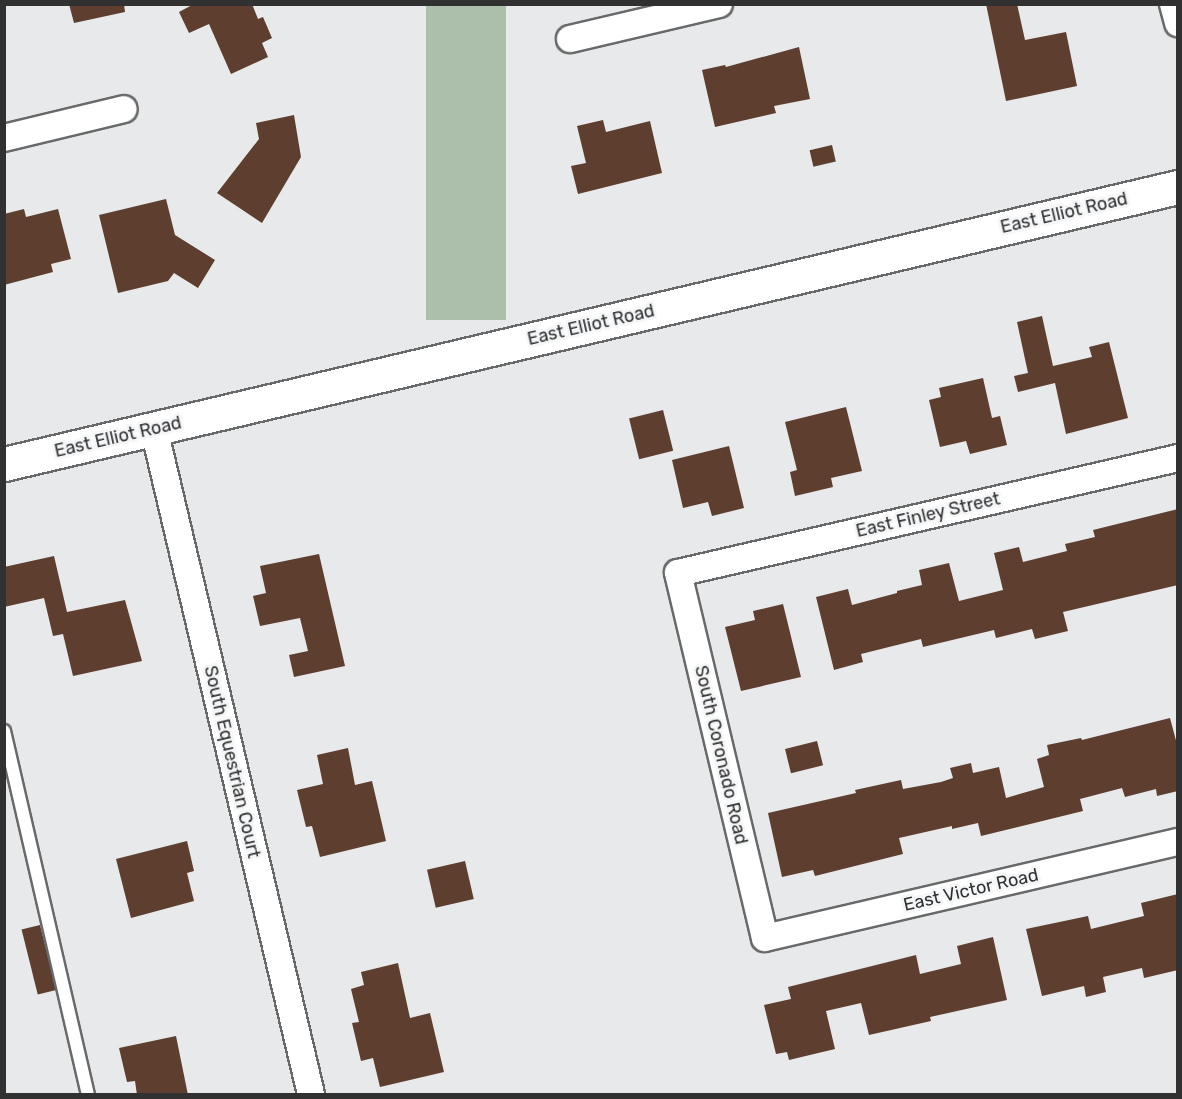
<!DOCTYPE html>
<html>
<head>
<meta charset="utf-8">
<style>
  body { margin:0 }
  #map { position:relative; width:1182px; height:1099px; overflow:hidden; background:#e7e9ea; font-family:Rubik,sans-serif }
  div>[style] { position:absolute }
  .green>* { inset:0; background:#acbfab; transform-origin:0 0 }
  .building>* { inset:0; background:#5e3e2e; transform-origin:0 0 }
  .roads { filter:drop-shadow(2px 0 #68696a) drop-shadow(-2px 0 #68696a) drop-shadow(0 2px #68696a) drop-shadow(0 -2px #68696a) }
  .lane>* { height:12px; margin:-6px; padding:0 6px; transform-origin:6px; border-radius:6px; background:#fff }
  .street>* { height:26px; margin:-13px; padding:0 13px; transform-origin:13px; border-radius:13px; background:#fff }
  .secondary>* { height:33px; margin:-16.5px; padding:0 16.5px; transform-origin:16.5px; border-radius:16.5px; background:#fff }
  span { translate:-50% -50%; white-space:nowrap; text-align:center; line-height:1.15; -webkit-text-stroke:6px #f5f6f7; paint-order:stroke }
  .street-label { font-size:18px; color:#313132 }
  .frame { position:absolute; inset:0; border:6px solid #313132; pointer-events:none }
</style>
</head>
<body>
<div id="map">
  <div class="green">
    <i style="left:426px;top:5px;width:80px;height:315px"></i>
  </div>
  <div class="building">
    <i style="clip-path:polygon(69px 4px,124px 4px,125px 12px,74px 23px)"></i>
    <i style="clip-path:polygon(194px 4px,252px 4px,258px 19px,263px 17px,272px 38px,262px 43px,268px 57px,231px 74px,209px 24px,189px 33px,179px 12px)"></i>
    <i style="clip-path:polygon(986px 4px,1017px 4px,1025px 40px,1066px 32px,1077px 86px,1006px 101px)"></i>
    <i style="clip-path:polygon(799px 47px,810px 99px,774px 106px,776px 113px,715px 127px,702px 70px,725px 65px,726px 67px)"></i>
    <i style="clip-path:polygon(294px 115px,301px 157px,262px 223px,217px 193px,259px 139px,256px 123px)"></i>
    <i style="clip-path:polygon(603px 120px,606px 132px,650px 121px,662px 173px,578px 194px,571px 166px,586px 163px,577px 126px)"></i>
    <i style="left:832px;top:145px;width:17px;height:23px;rotate:77deg"></i>
    <i style="clip-path:polygon(166px 199px,175px 235px,215px 260px,198px 288px,174px 273px,168px 281px,118px 293px,99px 215px)"></i>
    <i style="clip-path:polygon(24px 209px,26px 217px,58px 209px,71px 259px,51px 264px,53px 272px,4px 285px,4px 214px)"></i>
    <i style="clip-path:polygon(1042px 316px,1053px 366px,1092px 357px,1089px 347px,1109px 342px,1128px 418px,1066px 434px,1055px 383px,1018px 392px,1014px 376px,1028px 373px,1017px 322px)"></i>
    <i style="clip-path:polygon(983px 378px,992px 418px,1000px 416px,1007px 445px,970px 454px,966px 441px,940px 447px,929px 400px,941px 397px,939px 388px)"></i>
    <i style="clip-path:polygon(846px 407px,862px 471px,831px 478px,833px 487px,795px 496px,790px 472px,797px 470px,785px 422px)"></i>
    <i style="left:663px;top:410px;width:42px;height:35px;rotate:76deg"></i>
    <i style="clip-path:polygon(729px 446px,744px 508px,712px 516px,708px 502px,683px 508px,672px 460px)"></i>
    <i style="clip-path:polygon(1178px 509px,1178px 585px,1063px 612px,1068px 631px,1035px 639px,1032px 629px,996px 638px,994px 630px,923px 647px,921px 639px,861px 654px,863px 662px,834px 670px,816px 597px,848px 589px,852px 605px,897px 593px,897px 591px,922px 585px,919px 570px,949px 563px,959px 601px,1003px 590px,994px 553px,1019px 547px,1023px 562px,1067px 551px,1065px 544px,1095px 537px,1093px 530px)"></i>
    <i style="clip-path:polygon(319px 554px,345px 666px,294px 677px,289px 655px,308px 651px,300px 618px,260px 626px,253px 596px,266px 593px,260px 566px)"></i>
    <i style="clip-path:polygon(54px 556px,67px 612px,125px 600px,142px 661px,73px 676px,63px 634px,53px 636px,44px 598px,4px 607px,4px 567px)"></i>
    <i style="clip-path:polygon(783px 604px,801px 677px,741px 691px,725px 627px,755px 620px,753px 611px)"></i>
    <i style="clip-path:polygon(1170px 718px,1178px 748px,1178px 791px,1157px 796px,1156px 789px,1125px 797px,1122px 788px,1080px 799px,1083px 811px,981px 836px,978px 823px,952px 829px,952px 826px,899px 838px,903px 854px,815px 876px,813px 870px,782px 877px,768px 813px,856px 793px,855px 790px,901px 780px,903px 789px,941px 782px,953px 778px,950px 768px,971px 763px,973px 773px,999px 767px,1006px 798px,1044px 787px,1037px 759px,1049px 755px,1047px 745px,1081px 738px,1082px 740px)"></i>
    <i style="left:817px;top:741px;width:25px;height:33px;rotate:76deg"></i>
    <i style="clip-path:polygon(348px 748px,355px 785px,372px 781px,386px 841px,320px 857px,312px 826px,306px 827px,297px 790px,323px 784px,317px 755px)"></i>
    <i style="clip-path:polygon(187px 841px,194px 871px,187px 873px,194px 901px,131px 918px,116px 859px)"></i>
    <i style="left:465px;top:861px;width:39px;height:39px;rotate:77deg"></i>
    <i style="clip-path:polygon(1178px 894px,1178px 970px,1144px 978px,1142px 968px,1103px 977px,1106px 992px,1086px 997px,1084px 986px,1042px 996px,1026px 929px,1088px 916px,1091px 929px,1144px 916px,1141px 903px)"></i>
    <i style="left:40px;top:925px;width:67px;height:19px;rotate:76deg"></i>
    <i style="clip-path:polygon(993px 937px,1007px 1000px,930px 1017px,931px 1021px,869px 1035px,861px 1003px,826px 1011px,835px 1049px,789px 1060px,787px 1052px,776px 1054px,764px 1005px,791px 999px,788px 987px,916px 955px,920px 974px,961px 964px,957px 946px)"></i>
    <i style="clip-path:polygon(398px 963px,410px 1018px,430px 1013px,444px 1072px,380px 1087px,373px 1058px,361px 1061px,352px 1023px,359px 1022px,351px 989px,364px 985px,361px 972px)"></i>
    <i style="clip-path:polygon(176px 1036px,188px 1095px,137px 1095px,135px 1081px,127px 1082px,119px 1048px)"></i>
  </div>
  <div class="roads">
    <div class="lane">
      <i style="left:4px;top:731px;width:373px;rotate:77deg"></i>
    </div>
    <div class="street">
      <i style="left:1173px;top:4px;width:20px;rotate:75deg"></i>
      <i style="left:570px;top:39px;width:153px;rotate:-13.2deg"></i>
      <i style="left:4px;top:138px;width:123px;rotate:-13.6deg"></i>
      <i style="left:154px;top:429px;width:683px;rotate:76.72deg"></i>
      <i style="left:1178px;top:458px;width:513px;rotate:167.05deg"></i>
      <i style="left:678px;top:573px;width:375px;rotate:76.6deg"></i>
      <i style="left:765px;top:938px;width:424px;rotate:-13.1deg"></i>
    </div>
    <div class="secondary">
      <i style="left:4px;top:464px;width:1206px;rotate:-13.28deg"></i>
    </div>
  </div>
  <div class="street-label">
    <span style="left:1064px;top:213px;rotate:-13deg">East Elliot Road</span>
    <span style="left:591px;top:325px;rotate:-13deg">East Elliot Road</span>
    <span style="left:118px;top:437px;rotate:-13deg">East Elliot Road</span>
    <span style="left:928px;top:515px;rotate:-13deg">East Finley Street</span>
    <span style="left:721px;top:755px;rotate:77deg">South Coronado Road</span>
    <span style="left:232px;top:762px;rotate:77deg">South Equestrian Court</span>
    <span style="left:971px;top:890px;rotate:-13deg">East Victor Road</span>
  </div>
  <div class="frame"></div>
</div>
</body>
</html>
